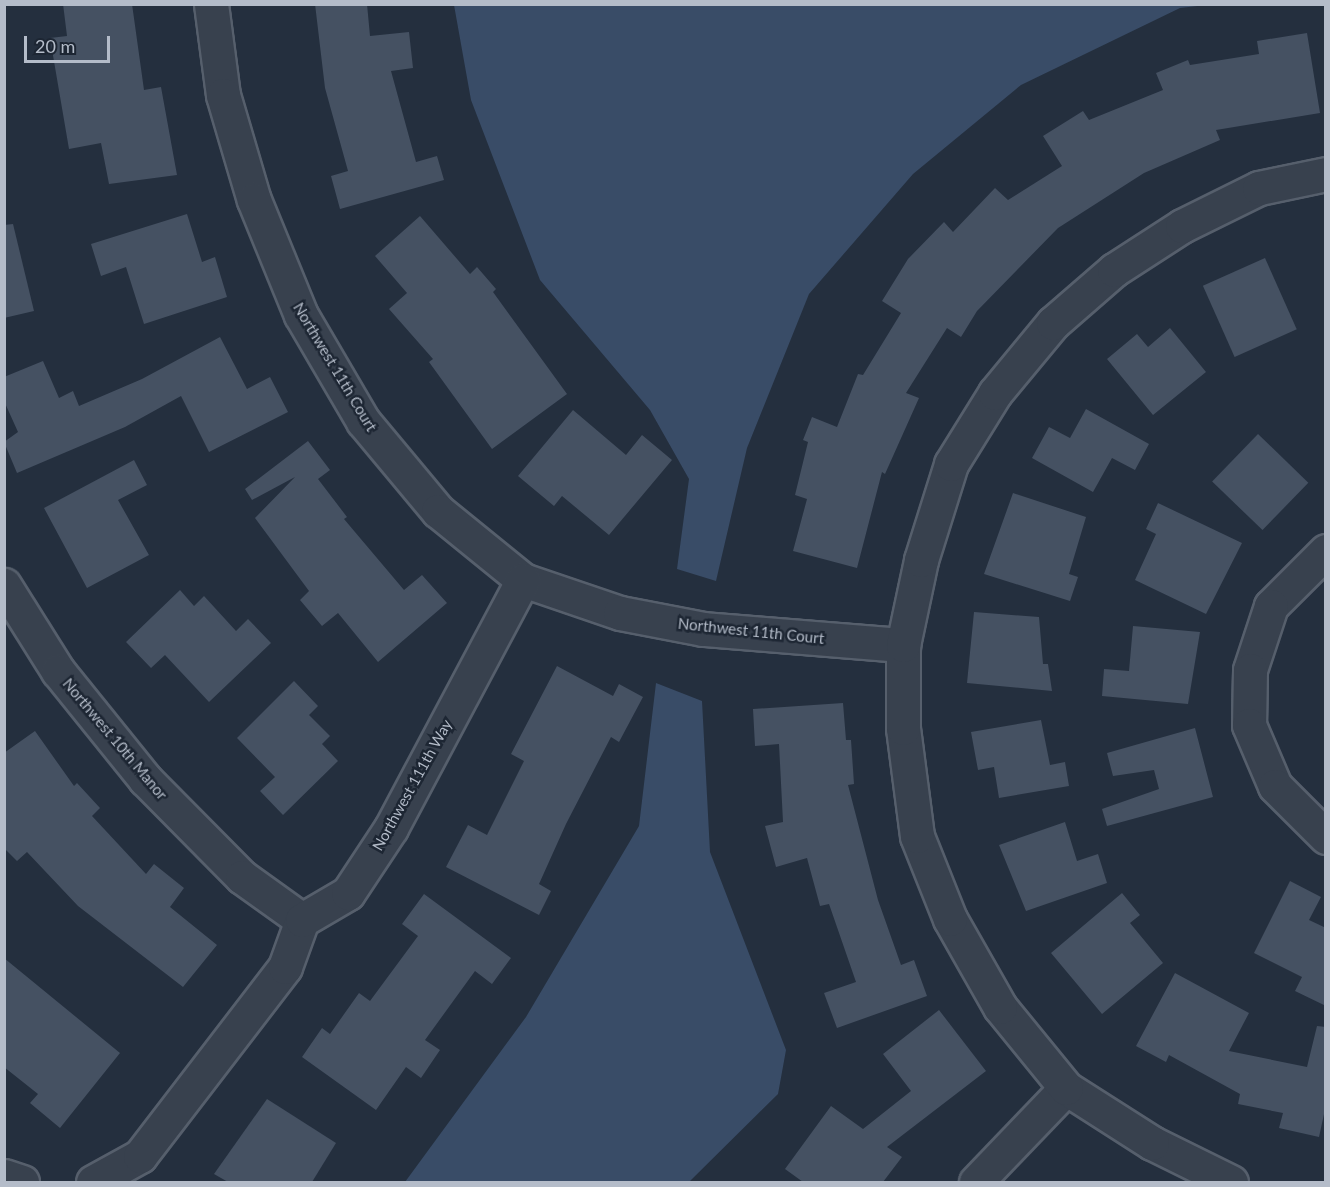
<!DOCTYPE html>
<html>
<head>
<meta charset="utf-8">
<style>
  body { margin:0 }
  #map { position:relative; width:1330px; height:1187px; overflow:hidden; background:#242f3e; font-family:Lato,sans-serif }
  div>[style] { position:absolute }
  .water>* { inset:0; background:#394c67 }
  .building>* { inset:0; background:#455162; transform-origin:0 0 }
  .roads { filter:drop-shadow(2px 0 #565f6c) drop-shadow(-2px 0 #565f6c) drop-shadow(0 2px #565f6c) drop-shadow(0 -2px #565f6c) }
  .minor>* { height:33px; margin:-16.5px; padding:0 16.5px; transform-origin:16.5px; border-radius:16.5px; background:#38414e }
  span { translate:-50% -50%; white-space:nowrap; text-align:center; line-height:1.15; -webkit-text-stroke:5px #1d2633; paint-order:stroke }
  .street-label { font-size:15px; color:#b4bcc9 }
  .frame { position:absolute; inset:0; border:6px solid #b4bcc9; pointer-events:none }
  .scale { position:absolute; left:24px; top:36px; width:86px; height:27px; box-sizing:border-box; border:3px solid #b4bcc9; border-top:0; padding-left:8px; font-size:18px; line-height:21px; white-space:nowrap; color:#b4bcc9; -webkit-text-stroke:4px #1d2633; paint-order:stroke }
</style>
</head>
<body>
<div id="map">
  <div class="water">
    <i style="clip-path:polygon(454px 5px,455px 4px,1206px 5px,1180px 8px,1021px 85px,913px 174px,809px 294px,747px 448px,716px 581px,677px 569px,689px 479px,650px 410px,540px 280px,471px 100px)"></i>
    <i style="clip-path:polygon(656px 683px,702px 701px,710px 852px,786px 1050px,778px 1094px,689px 1182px,405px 1182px,526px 1017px,639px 826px)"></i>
  </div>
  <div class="building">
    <i style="clip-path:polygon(63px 4px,132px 4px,144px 90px,161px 87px,177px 175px,109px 184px,101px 143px,69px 149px,50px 38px,67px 36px)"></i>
    <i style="clip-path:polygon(315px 4px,367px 4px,370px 36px,409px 32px,413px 68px,391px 71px,416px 162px,437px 156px,444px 180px,340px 209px,331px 176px,348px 171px,325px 88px)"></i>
    <i style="clip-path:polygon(1307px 33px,1320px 113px,1216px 130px,1220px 140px,1144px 173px,1058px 228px,977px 311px,961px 337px,947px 328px,906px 393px,919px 398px,885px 474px,882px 472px,857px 568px,793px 551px,807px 499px,795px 495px,808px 442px,803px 440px,812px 417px,837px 427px,858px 374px,863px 375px,901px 313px,882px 301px,908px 259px,944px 222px,953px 232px,995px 188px,1008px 200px,1062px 166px,1043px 136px,1083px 111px,1089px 120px,1163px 90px,1156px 73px,1188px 60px,1190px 65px,1259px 54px,1257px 41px)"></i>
    <i style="clip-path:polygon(187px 214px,202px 262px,215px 257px,227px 297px,144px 324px,126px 267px,101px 276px,91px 244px)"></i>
    <i style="clip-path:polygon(420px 216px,470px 274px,477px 267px,496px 289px,493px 292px,567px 394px,492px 449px,429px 362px,433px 359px,389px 309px,407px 293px,375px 256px)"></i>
    <i style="clip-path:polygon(13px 224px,34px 311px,4px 318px,4px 225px)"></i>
    <i style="left:1265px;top:258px;width:78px;height:68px;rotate:66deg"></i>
    <i style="clip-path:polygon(1170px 328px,1206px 372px,1153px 415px,1107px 359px,1137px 334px,1148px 347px)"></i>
    <i style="clip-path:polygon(220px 337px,247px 389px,270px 377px,288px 412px,209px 452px,181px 396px,125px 427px,17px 473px,4px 442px,18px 432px,4px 401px,4px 377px,43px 361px,59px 398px,73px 391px,79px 406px,142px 379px)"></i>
    <i style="clip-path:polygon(1086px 409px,1149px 444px,1135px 470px,1112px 458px,1093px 492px,1032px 458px,1049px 427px,1070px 438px)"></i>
    <i style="clip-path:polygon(573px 410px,626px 455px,642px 435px,672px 460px,609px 535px,562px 496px,554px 506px,518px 476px)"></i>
    <i style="left:1258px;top:434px;width:70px;height:66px;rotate:44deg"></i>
    <i style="clip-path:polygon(308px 441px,330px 470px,318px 479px,347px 517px,344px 519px,404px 590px,422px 575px,447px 603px,378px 662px,338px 613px,322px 626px,300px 600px,309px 591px,255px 518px,295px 477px,252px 500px,245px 489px)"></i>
    <i style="clip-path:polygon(134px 460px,147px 485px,118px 500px,149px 555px,87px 588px,44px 508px)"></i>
    <i style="clip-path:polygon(1013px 493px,1086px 517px,1069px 574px,1078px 577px,1070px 601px,984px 574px)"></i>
    <i style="clip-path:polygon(1158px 503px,1242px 543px,1206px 614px,1135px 580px,1156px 534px,1146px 529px)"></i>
    <i style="clip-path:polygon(180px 590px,194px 606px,204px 596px,236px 631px,248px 619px,271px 643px,209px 702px,165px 655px,151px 668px,126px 642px)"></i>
    <i style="clip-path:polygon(974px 612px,1039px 617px,1043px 664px,1048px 664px,1052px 691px,967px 683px)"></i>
    <i style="clip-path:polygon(1133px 626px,1200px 632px,1188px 704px,1102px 696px,1104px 669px,1129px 671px)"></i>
    <i style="clip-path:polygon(557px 666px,613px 696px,619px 684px,643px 697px,619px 742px,611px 737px,566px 824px,539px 884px,551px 891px,539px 915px,446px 867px,468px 825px,487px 835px,524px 761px,511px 754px)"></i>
    <i style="clip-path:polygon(294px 681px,318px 706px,309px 715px,330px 736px,322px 744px,338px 761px,283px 815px,260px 791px,275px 777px,237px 738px)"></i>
    <i style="clip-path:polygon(843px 703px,846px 740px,851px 740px,854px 784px,848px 785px,878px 900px,901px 965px,914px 960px,927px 996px,837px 1028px,824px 993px,856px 982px,829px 904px,820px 906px,807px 858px,776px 867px,765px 826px,783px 822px,779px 744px,755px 746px,753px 709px)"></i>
    <i style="clip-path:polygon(1041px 720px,1050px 765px,1065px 762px,1069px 786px,999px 798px,994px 767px,978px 770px,971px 732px)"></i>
    <i style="clip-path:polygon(1195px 728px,1213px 797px,1107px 826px,1102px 809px,1159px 789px,1154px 770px,1113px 776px,1107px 753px)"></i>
    <i style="clip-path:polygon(35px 731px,74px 786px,77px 783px,100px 808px,92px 816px,146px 874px,154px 864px,184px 888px,170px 907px,217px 945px,183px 987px,78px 906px,27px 852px,17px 861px,4px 848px,4px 753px)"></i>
    <i style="clip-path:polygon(1065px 822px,1077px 861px,1098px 854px,1107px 883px,1026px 911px,999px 845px)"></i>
    <i style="clip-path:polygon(1290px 881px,1321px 897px,1309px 920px,1326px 928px,1326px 1006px,1295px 991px,1302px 977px,1254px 953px)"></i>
    <i style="clip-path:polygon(1122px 893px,1140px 915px,1130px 923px,1163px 963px,1102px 1014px,1051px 953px)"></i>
    <i style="clip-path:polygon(424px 894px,511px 958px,492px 984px,475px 971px,425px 1040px,440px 1050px,421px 1078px,406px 1067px,376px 1110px,302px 1057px,322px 1028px,330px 1034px,359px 993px,370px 1001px,418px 936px,402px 924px)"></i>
    <i style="clip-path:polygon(4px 958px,120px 1053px,60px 1128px,30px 1103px,38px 1094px,4px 1067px)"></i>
    <i style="clip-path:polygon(1175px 973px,1249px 1013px,1229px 1051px,1307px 1067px,1317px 1026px,1326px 1027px,1326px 1105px,1319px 1137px,1279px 1128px,1283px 1113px,1238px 1104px,1240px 1094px,1169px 1055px,1166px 1062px,1136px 1046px)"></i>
    <i style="clip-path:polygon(939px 1010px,986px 1071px,887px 1147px,902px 1157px,883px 1182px,803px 1182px,785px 1169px,831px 1106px,863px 1129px,911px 1091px,883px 1054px)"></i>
    <i style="clip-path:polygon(267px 1099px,336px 1143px,312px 1182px,228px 1182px,214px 1174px)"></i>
  </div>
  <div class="roads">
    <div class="minor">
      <i style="left:211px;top:4px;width:92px;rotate:82.5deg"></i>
      <i style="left:223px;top:95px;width:109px;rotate:73.6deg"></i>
      <i style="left:254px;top:200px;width:124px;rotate:67.8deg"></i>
      <i style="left:301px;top:315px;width:123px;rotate:59.7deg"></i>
      <i style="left:363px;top:421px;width:117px;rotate:50.2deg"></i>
      <i style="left:438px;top:511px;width:109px;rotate:39.1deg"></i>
      <i style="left:523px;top:580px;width:102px;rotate:18.8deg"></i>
      <i style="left:620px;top:613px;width:85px;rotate:10.9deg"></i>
      <i style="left:703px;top:629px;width:201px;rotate:4.6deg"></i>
      <i style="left:1326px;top:551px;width:78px;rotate:135deg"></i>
      <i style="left:1271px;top:606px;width:67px;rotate:108.2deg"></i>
      <i style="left:1250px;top:670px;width:55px;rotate:91deg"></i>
      <i style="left:1249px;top:725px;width:66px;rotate:66.9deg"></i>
      <i style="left:1275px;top:786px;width:72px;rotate:45deg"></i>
      <i style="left:4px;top:585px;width:102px;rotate:57.9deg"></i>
      <i style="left:58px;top:671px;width:139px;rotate:51.1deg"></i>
      <i style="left:145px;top:779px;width:138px;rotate:45.3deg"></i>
      <i style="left:242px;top:877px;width:74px;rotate:35.6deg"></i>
      <i style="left:4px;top:1176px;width:19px;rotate:18deg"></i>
      <i style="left:93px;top:1182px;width:54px;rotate:-29deg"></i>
      <i style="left:140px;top:1156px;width:238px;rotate:-52.5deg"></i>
      <i style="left:285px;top:967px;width:50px;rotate:-70.1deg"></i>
      <i style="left:302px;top:920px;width:53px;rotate:-30.4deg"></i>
      <i style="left:348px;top:893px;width:78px;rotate:-56.5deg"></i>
      <i style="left:391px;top:828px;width:281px;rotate:-62deg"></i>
      <i style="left:976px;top:1182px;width:130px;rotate:-46.2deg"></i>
      <i style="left:1231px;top:1182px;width:88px;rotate:-153.7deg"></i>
      <i style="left:1152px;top:1143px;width:102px;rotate:-147.4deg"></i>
      <i style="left:1066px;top:1088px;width:104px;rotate:-129.2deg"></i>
      <i style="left:1000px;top:1007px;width:101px;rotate:-119.6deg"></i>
      <i style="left:950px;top:919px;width:89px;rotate:-111.7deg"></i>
      <i style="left:917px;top:836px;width:109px;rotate:-97.4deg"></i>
      <i style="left:903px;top:728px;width:83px;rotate:-90deg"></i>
      <i style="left:903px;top:645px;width:87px;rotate:-78deg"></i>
      <i style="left:921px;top:560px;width:101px;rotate:-72.6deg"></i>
      <i style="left:951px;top:464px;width:84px;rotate:-58.2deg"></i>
      <i style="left:995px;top:393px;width:91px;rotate:-50.4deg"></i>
      <i style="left:1053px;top:323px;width:81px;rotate:-41deg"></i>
      <i style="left:1114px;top:270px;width:81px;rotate:-32.9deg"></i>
      <i style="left:1182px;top:226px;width:86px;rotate:-26.3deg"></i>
      <i style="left:1259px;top:188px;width:68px;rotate:-11.8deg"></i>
    </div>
  </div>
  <div class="street-label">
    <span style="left:335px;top:367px;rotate:59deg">Northwest 11th Court</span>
    <span style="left:751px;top:631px;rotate:6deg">Northwest 11th Court</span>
    <span style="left:115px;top:739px;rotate:50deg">Northwest 10th Manor</span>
    <span style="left:412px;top:785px;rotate:-61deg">Northwest 111th Way</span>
  </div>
  <div class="frame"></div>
  <div class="scale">20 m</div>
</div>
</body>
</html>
